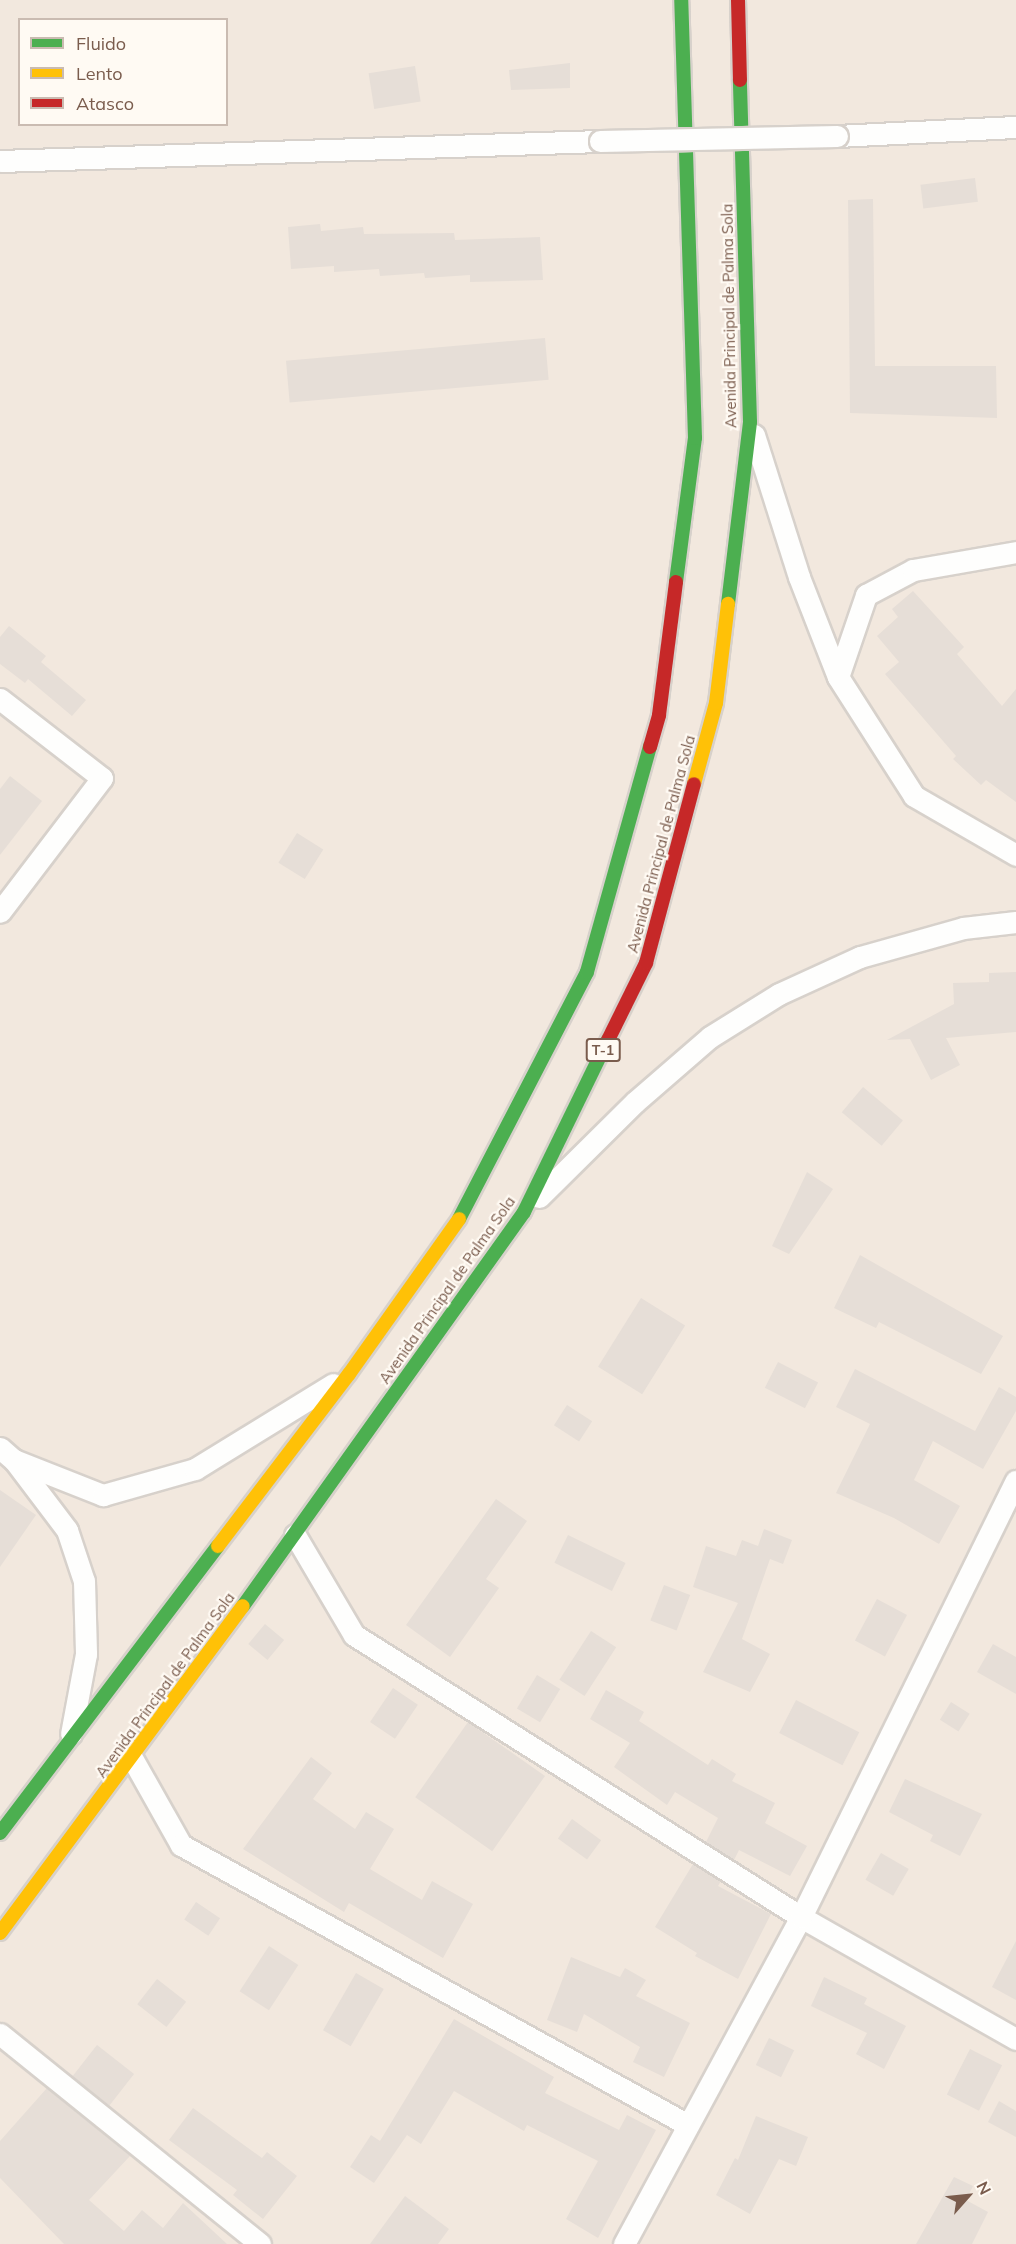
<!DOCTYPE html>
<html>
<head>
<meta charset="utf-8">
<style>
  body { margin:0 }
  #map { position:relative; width:1016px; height:2244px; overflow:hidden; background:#f9f5f0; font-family:Mulish,sans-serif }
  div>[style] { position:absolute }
  .residential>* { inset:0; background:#f2e8de }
  .building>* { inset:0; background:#e6ded7; transform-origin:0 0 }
  .roads { filter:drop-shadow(2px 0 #d7d1cb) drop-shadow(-2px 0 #d7d1cb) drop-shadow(0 2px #d7d1cb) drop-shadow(0 -2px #d7d1cb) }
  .street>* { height:21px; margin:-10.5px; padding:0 10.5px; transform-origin:10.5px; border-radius:10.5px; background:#fefefd }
  .fast>* { height:14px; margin:-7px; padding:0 7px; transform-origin:7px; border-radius:7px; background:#4caf50 }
  .slow>* { height:14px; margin:-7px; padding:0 7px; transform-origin:7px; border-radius:7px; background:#ffc107 }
  .jam>* { height:14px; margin:-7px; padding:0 7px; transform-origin:7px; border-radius:7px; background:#c62828 }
  .bridges { filter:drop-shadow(2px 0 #d7d1cb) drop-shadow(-2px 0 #d7d1cb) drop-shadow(0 2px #d7d1cb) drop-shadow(0 -2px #d7d1cb) }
  .street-bridge>* { height:21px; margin:-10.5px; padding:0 10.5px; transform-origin:10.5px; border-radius:10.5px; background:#fefefd }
  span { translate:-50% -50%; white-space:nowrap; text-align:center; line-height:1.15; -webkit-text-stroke:4.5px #fffaf3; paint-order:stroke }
  .shield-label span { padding:2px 4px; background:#fffaf3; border:2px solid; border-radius:4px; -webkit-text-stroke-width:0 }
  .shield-label { font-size:14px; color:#7a5c4d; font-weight:700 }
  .street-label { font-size:15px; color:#7a5c4d }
  .legend { position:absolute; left:18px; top:18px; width:210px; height:108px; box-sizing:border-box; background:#fffaf3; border:2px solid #cabbb1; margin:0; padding:8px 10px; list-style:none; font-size:18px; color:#7a5c4d }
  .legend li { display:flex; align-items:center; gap:12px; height:30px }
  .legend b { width:30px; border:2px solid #cabbb1 }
  .north { position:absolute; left:938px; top:2166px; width:60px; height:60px; -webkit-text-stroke:4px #fffaf3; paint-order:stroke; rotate:63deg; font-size:16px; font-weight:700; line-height:24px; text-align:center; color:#7a5c4d }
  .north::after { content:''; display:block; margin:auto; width:21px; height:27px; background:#7a5c4d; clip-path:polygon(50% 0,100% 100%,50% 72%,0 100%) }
</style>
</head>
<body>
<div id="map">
  <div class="residential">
    <i style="clip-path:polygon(evenodd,0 0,1016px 0,1016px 2244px,0 2244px,0 0,20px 20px,226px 20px,226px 124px,20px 124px,20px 20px)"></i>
  </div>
  <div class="building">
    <i style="clip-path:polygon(570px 63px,570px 88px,511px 90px,509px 70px)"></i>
    <i style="left:415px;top:66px;width:36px;height:47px;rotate:81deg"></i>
    <i style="left:975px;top:178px;width:24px;height:55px;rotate:83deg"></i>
    <i style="clip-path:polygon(873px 199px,875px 366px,996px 366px,997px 418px,850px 413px,848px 200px)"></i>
    <i style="clip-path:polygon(320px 224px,321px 231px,363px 227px,364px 234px,454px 233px,455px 240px,540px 237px,543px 280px,470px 282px,470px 275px,425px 278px,424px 273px,380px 276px,379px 269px,334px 272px,334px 266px,291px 269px,288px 227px)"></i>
    <i style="left:545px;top:338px;width:42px;height:260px;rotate:85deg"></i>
    <i style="clip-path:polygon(913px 591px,964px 647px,957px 654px,1002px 706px,1016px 689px,1016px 802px,986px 780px,981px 785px,953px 759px,956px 756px,885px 674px,899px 662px,877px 636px,898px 617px,892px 609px)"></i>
    <i style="clip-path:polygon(9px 626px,46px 656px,41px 662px,86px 700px,72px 716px,28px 679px,25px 683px,0 664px,0 637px)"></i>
    <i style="clip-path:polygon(10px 776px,42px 801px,0 855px,0 789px)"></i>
    <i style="left:297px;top:833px;width:31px;height:35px;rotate:32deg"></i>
    <i style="clip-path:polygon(1016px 972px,1016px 1032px,946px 1038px,960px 1065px,931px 1080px,910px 1039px,887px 1040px,954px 1004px,953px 983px,989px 982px,989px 973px)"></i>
    <i style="left:863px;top:1087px;width:52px;height:33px;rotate:40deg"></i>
    <i style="clip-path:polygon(807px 1172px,833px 1189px,789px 1254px,772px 1246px)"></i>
    <i style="clip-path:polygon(860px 1255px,1003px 1336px,981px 1374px,879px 1322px,876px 1328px,834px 1308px)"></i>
    <i style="left:641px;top:1298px;width:52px;height:81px;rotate:32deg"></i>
    <i style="left:778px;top:1362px;width:45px;height:29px;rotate:27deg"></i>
    <i style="clip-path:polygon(855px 1369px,975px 1431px,999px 1387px,1016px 1397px,1016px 1411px,983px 1469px,933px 1441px,914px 1480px,960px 1506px,939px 1544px,894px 1518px,836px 1493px,870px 1424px,836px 1407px)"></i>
    <i style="left:567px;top:1405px;width:30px;height:24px;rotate:33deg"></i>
    <i style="clip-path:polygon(0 1490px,36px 1515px,0 1567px)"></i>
    <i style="clip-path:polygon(496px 1499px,527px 1521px,486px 1579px,499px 1588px,450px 1657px,406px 1625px)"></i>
    <i style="clip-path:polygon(764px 1529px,792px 1540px,783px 1564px,770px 1559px,742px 1639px,770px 1654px,750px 1692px,703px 1672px,738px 1603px,693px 1587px,706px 1546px,736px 1556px,742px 1540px,758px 1546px)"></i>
    <i style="left:568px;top:1535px;width:64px;height:31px;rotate:26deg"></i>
    <i style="left:664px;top:1585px;width:28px;height:38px;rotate:21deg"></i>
    <i style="left:877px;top:1599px;width:34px;height:47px;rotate:28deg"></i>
    <i style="left:265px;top:1624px;width:25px;height:26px;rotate:40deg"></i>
    <i style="left:591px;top:1631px;width:30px;height:58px;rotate:33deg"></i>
    <i style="clip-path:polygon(993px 1644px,1016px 1657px,1016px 1694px,977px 1672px)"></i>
    <i style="left:537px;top:1675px;width:27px;height:39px;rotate:31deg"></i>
    <i style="left:393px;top:1688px;width:30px;height:41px;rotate:34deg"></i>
    <i style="clip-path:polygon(606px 1690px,644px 1712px,639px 1721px,708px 1765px,712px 1759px,736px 1774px,732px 1781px,775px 1803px,765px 1823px,807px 1846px,790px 1876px,739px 1850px,734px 1860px,706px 1842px,718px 1818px,675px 1792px,667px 1805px,614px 1767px,630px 1743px,590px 1719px)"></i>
    <i style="left:796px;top:1700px;width:71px;height:37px;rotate:27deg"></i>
    <i style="left:951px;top:1702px;width:22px;height:21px;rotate:32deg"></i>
    <i style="left:468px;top:1722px;width:94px;height:92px;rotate:35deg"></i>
    <i style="clip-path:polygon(311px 1757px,332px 1773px,313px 1799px,355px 1829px,366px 1812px,394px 1829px,370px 1869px,422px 1900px,432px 1881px,473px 1904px,443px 1958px,349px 1903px,344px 1912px,243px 1849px)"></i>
    <i style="clip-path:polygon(905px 1779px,982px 1814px,960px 1856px,930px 1841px,933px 1835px,889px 1812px)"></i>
    <i style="left:572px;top:1819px;width:36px;height:24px;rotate:36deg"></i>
    <i style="left:881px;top:1853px;width:32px;height:31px;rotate:30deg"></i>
    <i style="clip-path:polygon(693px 1864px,721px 1881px,718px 1886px,771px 1914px,738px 1979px,695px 1956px,697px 1953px,655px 1927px)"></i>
    <i style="left:196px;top:1902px;width:29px;height:21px;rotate:34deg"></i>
    <i style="clip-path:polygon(1016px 1941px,1016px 2000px,992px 1987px)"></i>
    <i style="left:269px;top:1946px;width:35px;height:54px;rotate:33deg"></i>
    <i style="clip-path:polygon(571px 1957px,620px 1977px,625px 1968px,646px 1980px,636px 1996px,690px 2023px,664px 2077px,633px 2062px,640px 2047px,584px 2014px,577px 2032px,547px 2020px)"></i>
    <i style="left:356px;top:1973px;width:32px;height:66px;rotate:30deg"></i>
    <i style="clip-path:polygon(824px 1977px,867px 1998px,864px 2004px,906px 2026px,884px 2069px,856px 2054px,867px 2033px,811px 2006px)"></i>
    <i style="left:157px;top:1979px;width:37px;height:32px;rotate:38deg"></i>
    <i style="clip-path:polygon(454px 2019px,554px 2077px,545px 2093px,619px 2130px,627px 2115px,656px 2130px,598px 2238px,566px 2219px,598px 2161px,527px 2125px,524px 2131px,454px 2091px,421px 2144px,407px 2135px,374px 2183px,350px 2167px,371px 2135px,380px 2141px)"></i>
    <i style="left:769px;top:2038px;width:28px;height:30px;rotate:26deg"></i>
    <i style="left:97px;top:2045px;width:47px;height:40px;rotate:38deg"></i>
    <i style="left:970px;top:2049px;width:36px;height:51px;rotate:27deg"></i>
    <i style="clip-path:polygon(47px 2088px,130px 2156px,89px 2200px,124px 2231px,142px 2210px,163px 2228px,183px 2203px,227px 2244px,64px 2244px,0 2178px,0 2141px)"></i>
    <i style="clip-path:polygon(999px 2101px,1016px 2111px,1016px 2137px,988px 2122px)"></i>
    <i style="clip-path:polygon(193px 2108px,262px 2158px,267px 2152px,297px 2176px,263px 2219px,233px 2195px,237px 2190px,169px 2140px)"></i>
    <i style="clip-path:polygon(756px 2116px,808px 2137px,796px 2166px,779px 2159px,750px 2214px,716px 2195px,735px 2158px,738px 2160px)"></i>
    <i style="clip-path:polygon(954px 2177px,973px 2186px,966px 2200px,988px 2212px,972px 2244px,916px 2244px)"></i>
    <i style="clip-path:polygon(405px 2196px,449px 2229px,438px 2244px,370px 2244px)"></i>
  </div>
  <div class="roads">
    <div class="street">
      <i style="left:837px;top:136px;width:179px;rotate:-2.9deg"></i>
      <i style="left:0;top:161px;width:600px;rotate:-1.91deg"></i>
      <i style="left:754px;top:435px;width:149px;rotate:72.4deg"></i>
      <i style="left:799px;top:577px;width:107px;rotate:68.7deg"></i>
      <i style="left:838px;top:677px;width:141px;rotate:57.4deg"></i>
      <i style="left:914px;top:796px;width:118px;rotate:30deg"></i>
      <i style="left:838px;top:677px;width:87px;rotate:-71.1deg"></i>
      <i style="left:866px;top:595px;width:53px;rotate:-28deg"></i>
      <i style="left:913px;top:570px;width:105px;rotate:-9.9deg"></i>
      <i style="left:0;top:699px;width:129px;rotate:37.8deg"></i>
      <i style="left:102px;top:778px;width:168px;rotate:127.3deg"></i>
      <i style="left:539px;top:1197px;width:135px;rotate:-44.7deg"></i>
      <i style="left:635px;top:1102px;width:99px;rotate:-40.9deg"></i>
      <i style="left:710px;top:1037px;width:81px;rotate:-31.9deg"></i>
      <i style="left:779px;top:994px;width:89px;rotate:-24.6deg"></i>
      <i style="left:860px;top:957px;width:107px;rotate:-15.7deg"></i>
      <i style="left:963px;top:928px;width:53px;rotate:-6.5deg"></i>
      <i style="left:0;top:1448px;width:18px;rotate:41deg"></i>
      <i style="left:14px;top:1460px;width:88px;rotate:52.9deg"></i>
      <i style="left:67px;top:1530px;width:54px;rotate:71.6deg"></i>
      <i style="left:84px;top:1581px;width:73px;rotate:88.4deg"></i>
      <i style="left:86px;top:1654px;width:81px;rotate:100.6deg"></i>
      <i style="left:14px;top:1460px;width:96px;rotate:21.5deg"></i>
      <i style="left:103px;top:1495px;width:96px;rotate:-15.8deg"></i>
      <i style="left:195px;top:1469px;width:162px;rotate:-31.6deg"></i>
      <i style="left:295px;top:1535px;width:116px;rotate:59.5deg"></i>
      <i style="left:354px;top:1635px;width:529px;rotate:32.25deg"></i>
      <i style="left:801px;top:1917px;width:247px;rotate:29.6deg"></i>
      <i style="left:132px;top:1758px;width:100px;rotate:60.6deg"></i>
      <i style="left:181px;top:1845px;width:579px;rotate:28.91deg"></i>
      <i style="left:0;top:2034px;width:334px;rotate:38.9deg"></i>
      <i style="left:624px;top:2244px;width:372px;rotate:-61.6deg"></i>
      <i style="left:801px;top:1917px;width:486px;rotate:-63.8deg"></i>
    </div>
    <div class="fast">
      <i style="left:676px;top:582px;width:145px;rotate:-82.5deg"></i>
      <i style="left:695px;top:438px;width:438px;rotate:-91.8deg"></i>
      <i style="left:728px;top:604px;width:183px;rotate:-83.1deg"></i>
      <i style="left:750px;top:422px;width:342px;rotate:-91.7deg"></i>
      <i style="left:459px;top:1219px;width:278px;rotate:-62.6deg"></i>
      <i style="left:587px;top:972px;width:234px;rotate:-74.4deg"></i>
      <i style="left:243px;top:1606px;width:484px;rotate:-54.5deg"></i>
      <i style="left:524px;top:1212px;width:191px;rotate:-64deg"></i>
      <i style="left:0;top:1833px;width:360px;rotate:-52.8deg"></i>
    </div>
    <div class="slow">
      <i style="left:694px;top:784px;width:84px;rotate:-74.8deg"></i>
      <i style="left:716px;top:703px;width:100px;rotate:-83.1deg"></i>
      <i style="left:218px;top:1546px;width:216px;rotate:-52.7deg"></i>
      <i style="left:349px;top:1374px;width:190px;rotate:-54.6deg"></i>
      <i style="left:0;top:1933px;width:407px;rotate:-53.4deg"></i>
    </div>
    <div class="jam">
      <i style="left:738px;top:0;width:80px;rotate:88.6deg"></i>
      <i style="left:650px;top:747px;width:33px;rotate:-74deg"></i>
      <i style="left:659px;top:715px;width:134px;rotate:-82.7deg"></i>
      <i style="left:608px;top:1040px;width:86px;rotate:-63.7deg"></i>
      <i style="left:646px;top:963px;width:185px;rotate:-75deg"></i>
    </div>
  </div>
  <div class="bridges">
    <div class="street-bridge">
      <i style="left:600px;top:141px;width:237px;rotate:-1.2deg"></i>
    </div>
  </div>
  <div class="shield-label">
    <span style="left:603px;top:1050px">T-1</span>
  </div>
  <div class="street-label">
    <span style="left:729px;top:316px;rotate:-91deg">Avenida Principal de Palma Sola</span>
    <span style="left:661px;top:844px;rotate:-75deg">Avenida Principal de Palma Sola</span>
    <span style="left:447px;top:1290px;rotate:-55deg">Avenida Principal de Palma Sola</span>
    <span style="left:165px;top:1685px;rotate:-54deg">Avenida Principal de Palma Sola</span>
  </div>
  <ul class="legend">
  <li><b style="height:8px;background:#4caf50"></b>Fluido</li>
  <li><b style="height:8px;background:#ffc107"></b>Lento</li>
  <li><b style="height:8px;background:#c62828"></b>Atasco</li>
  </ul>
  <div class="north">N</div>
</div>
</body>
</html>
